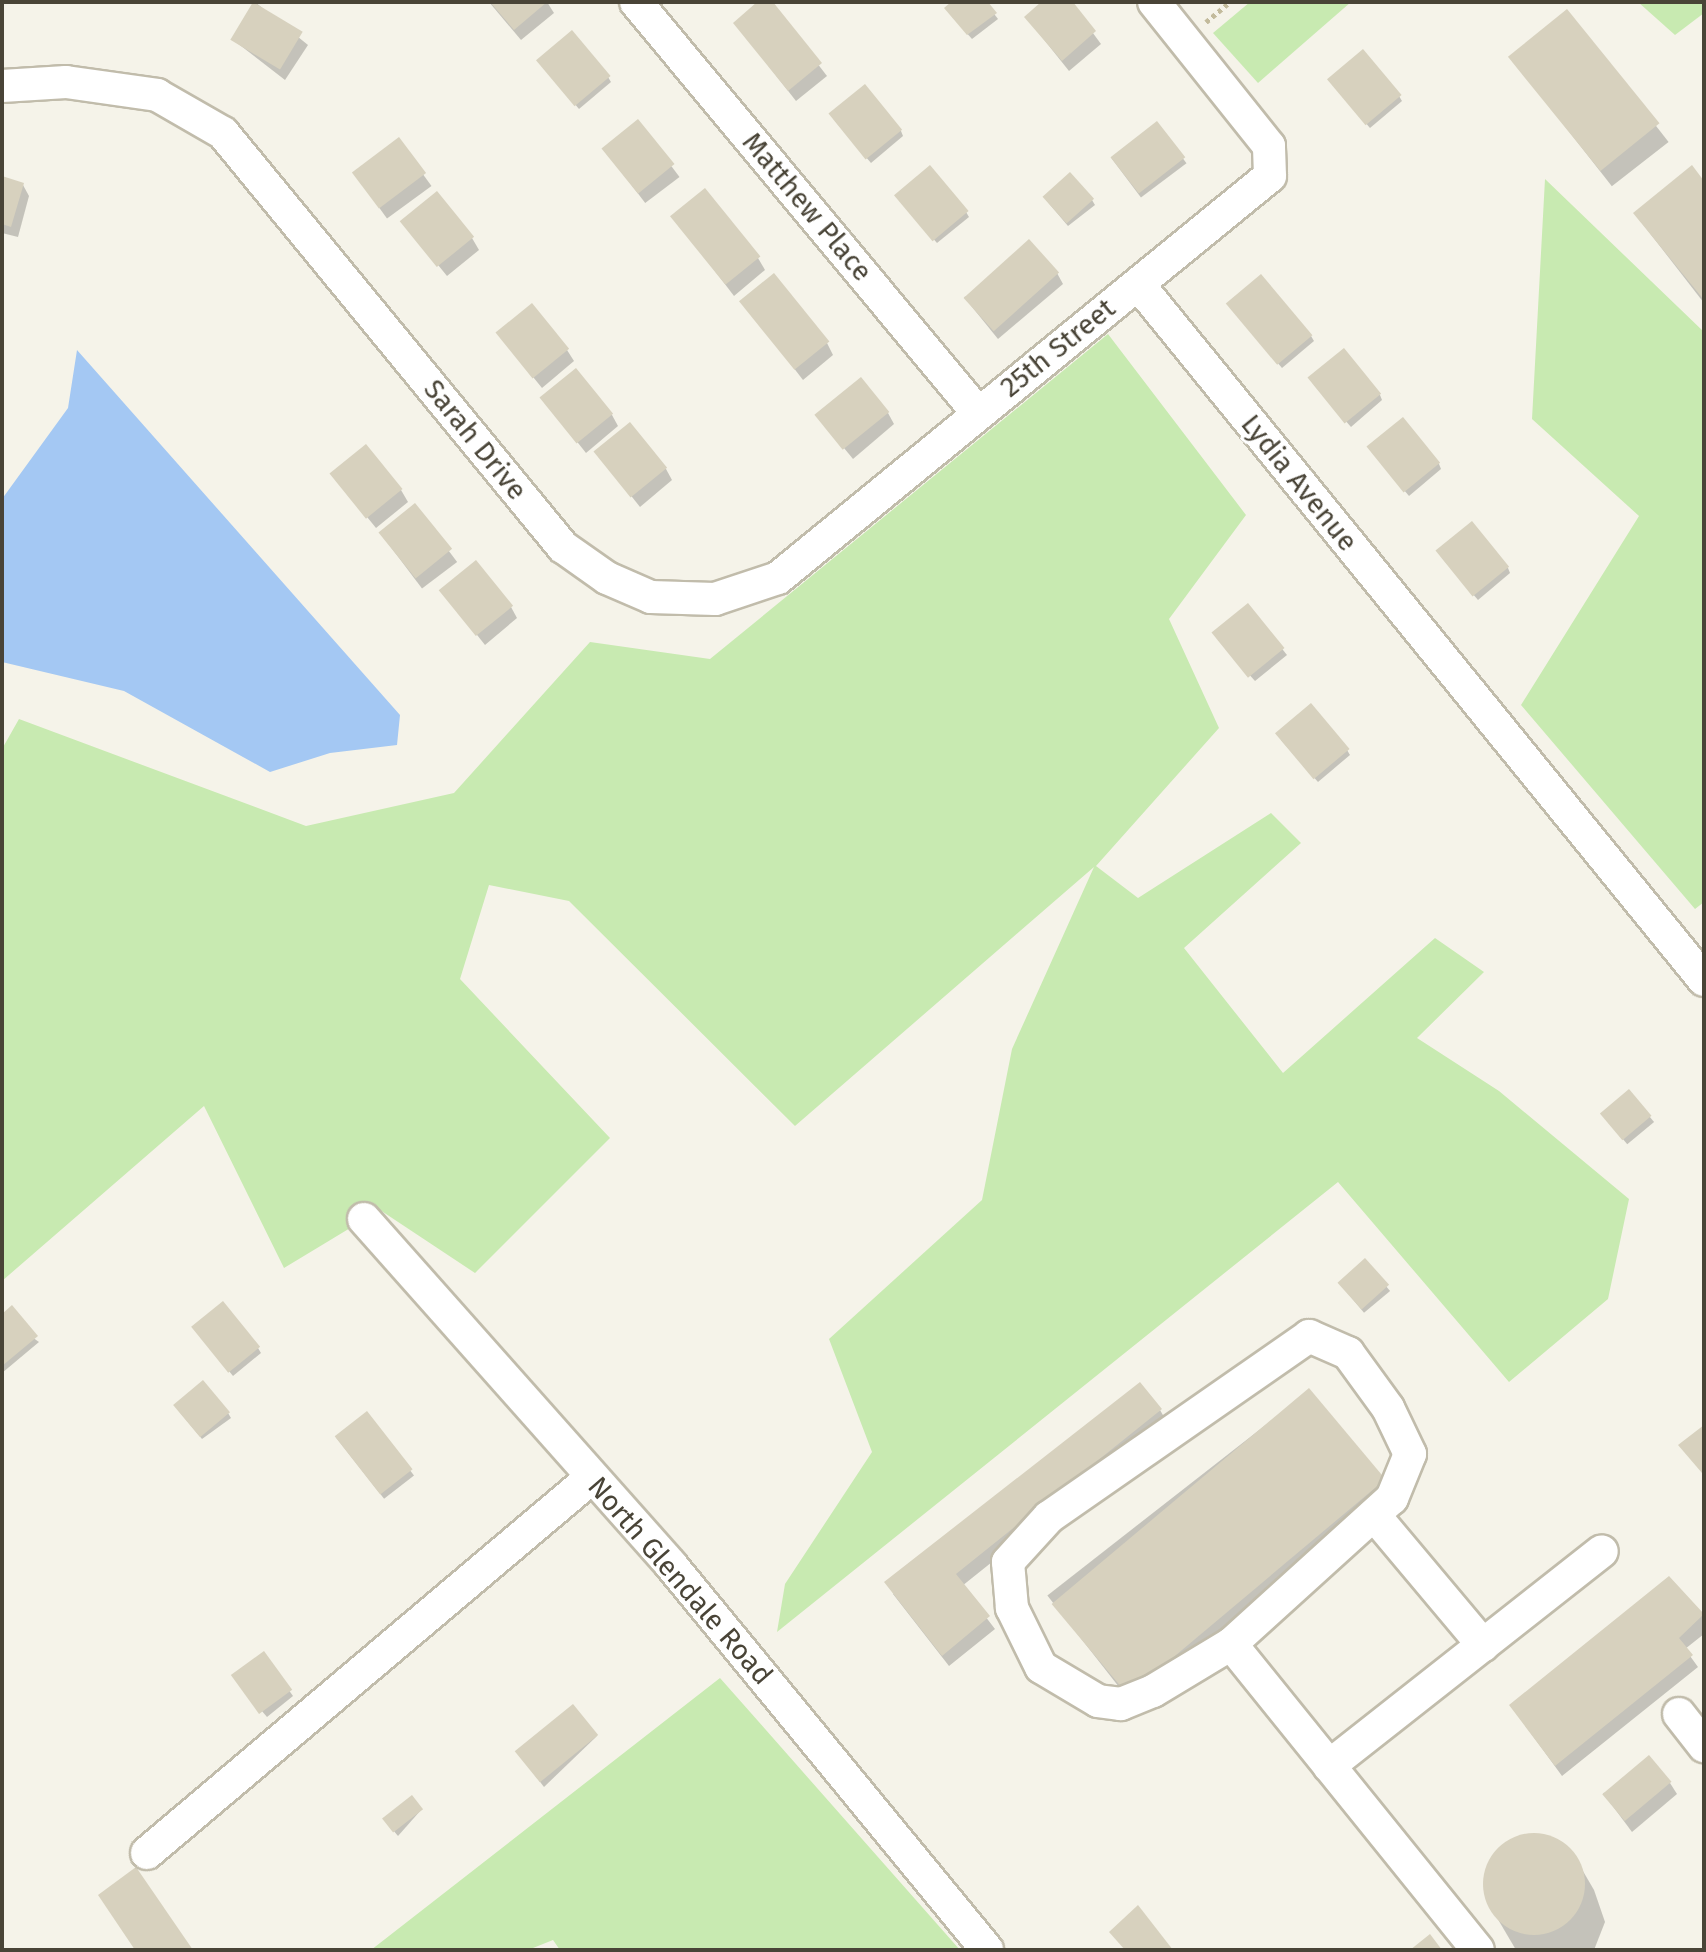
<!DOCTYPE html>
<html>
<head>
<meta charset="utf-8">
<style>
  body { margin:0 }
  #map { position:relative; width:1706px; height:1952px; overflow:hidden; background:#f5f3e9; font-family:"Fira Sans",sans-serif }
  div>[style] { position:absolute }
  .green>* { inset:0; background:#c8eab1 }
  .water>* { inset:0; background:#a4c8f3 }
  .shadow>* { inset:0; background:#0003; transform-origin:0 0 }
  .building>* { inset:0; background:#d7d1be; transform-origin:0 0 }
  .round { border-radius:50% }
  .path>* { height:5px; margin-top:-2.5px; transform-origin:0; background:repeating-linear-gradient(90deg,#c3bb9c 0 4px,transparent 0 8px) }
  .roads { filter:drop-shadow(2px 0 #c1bcab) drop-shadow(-2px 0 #c1bcab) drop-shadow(0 2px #c1bcab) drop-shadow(0 -2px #c1bcab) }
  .minor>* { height:32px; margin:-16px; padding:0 16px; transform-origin:16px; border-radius:16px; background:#fff }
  span { translate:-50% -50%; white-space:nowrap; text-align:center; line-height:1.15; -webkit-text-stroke:6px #fff; paint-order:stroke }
  .street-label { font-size:28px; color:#494437 }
  .frame { position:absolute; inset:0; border:4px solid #494437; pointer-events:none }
</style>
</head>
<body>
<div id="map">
  <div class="green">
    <i style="clip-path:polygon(1250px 2px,1351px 2px,1258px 83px,1213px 33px)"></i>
    <i style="clip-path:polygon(1638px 2px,1704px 2px,1704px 13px,1675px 35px)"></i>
    <i style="clip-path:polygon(1545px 179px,1704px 332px,1704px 902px,1695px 909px,1521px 705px,1639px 516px,1532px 419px)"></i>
    <i style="clip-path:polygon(1108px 334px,1246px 515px,1169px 619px,1219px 728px,1096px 866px,1138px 898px,1271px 813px,1301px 843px,1184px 948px,1283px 1073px,1435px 938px,1484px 972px,1417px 1038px,1499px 1091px,1629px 1199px,1608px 1299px,1509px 1382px,1338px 1182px,777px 1632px,785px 1584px,872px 1452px,829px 1339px,982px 1200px,1012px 1049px,1094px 867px,795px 1126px,569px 901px,489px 885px,460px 979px,610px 1138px,475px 1273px,380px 1210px,284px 1268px,204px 1106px,2px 1281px,2px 749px,19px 719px,306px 826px,454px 793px,590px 642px,710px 659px)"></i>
    <i style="clip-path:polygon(720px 1678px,960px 1950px,560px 1950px,553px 1940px,528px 1950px,371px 1950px)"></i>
  </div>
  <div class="water">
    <i style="clip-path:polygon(77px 350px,400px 715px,397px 745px,330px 753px,270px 772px,124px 691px,2px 662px,2px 499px,68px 408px)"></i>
  </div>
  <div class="shadow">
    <i style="clip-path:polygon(255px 2px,308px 45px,285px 80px,232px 39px)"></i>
    <i style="clip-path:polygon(489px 2px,547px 2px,554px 13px,521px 40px)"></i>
    <i style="clip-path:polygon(760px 2px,770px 2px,827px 76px,796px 101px,735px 23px)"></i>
    <i style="clip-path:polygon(955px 2px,985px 2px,998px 19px,972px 39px,949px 13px)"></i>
    <i style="clip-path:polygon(1044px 2px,1070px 2px,1101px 44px,1069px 71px,1026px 17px)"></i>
    <i style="left:1567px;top:12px;width:165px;height:72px;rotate:52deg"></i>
    <i style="clip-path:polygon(543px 66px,608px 77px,611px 82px,579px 109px)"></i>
    <i style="clip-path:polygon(1333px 85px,1399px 96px,1402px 101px,1370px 128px)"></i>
    <i style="clip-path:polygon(835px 121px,901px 131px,903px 136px,871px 163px)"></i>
    <i style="left:638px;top:122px;width:69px;height:43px;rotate:53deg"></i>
    <i style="left:1157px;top:124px;width:49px;height:57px;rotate:53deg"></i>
    <i style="left:398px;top:140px;width:57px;height:55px;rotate:54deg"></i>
    <i style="clip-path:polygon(2px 178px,23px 185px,29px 196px,18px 237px,2px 233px)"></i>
    <i style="clip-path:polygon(1704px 184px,1704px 303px,1635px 214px)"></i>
    <i style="clip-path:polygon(1046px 200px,1092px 200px,1095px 205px,1068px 226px)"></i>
    <i style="clip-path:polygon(900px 201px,966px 212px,969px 217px,937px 243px)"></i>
    <i style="clip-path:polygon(674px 217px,758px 258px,765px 270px,734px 296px)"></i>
    <i style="clip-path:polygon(404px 223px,472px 238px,479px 250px,447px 276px)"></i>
    <i style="clip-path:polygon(1057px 273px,1063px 284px,998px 339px,964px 297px)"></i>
    <i style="clip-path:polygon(743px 302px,827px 343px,833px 355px,803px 380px)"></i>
    <i style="clip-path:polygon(1229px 306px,1311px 336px,1314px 341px,1282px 368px)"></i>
    <i style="clip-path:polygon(499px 335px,567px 350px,574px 361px,542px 388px)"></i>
    <i style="clip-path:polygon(1314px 385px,1380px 395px,1382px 400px,1351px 427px)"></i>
    <i style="clip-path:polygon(544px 400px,612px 415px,618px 426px,586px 453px)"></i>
    <i style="clip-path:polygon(888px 413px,894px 424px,853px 459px,817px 415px)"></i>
    <i style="clip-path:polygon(1373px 453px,1439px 464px,1441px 469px,1409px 496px)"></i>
    <i style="clip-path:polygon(598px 454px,666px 469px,672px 480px,640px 507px)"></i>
    <i style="clip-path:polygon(333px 475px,401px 490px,408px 502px,376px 528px)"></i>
    <i style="left:415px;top:506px;width:70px;height:44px;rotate:53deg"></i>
    <i style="clip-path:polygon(1442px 558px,1508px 568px,1510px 573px,1478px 600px)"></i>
    <i style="clip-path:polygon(443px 592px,511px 607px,517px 618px,485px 645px)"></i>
    <i style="clip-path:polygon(1248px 606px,1287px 655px,1255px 681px,1218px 640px)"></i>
    <i style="clip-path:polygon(1281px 740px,1347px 750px,1350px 755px,1318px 782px)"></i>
    <i style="left:1629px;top:1092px;width:39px;height:35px;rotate:50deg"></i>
    <i style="left:1365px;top:1261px;width:39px;height:34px;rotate:50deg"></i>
    <i style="clip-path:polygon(2px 1316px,39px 1342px,2px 1373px)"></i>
    <i style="clip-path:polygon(197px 1332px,258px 1348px,261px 1353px,233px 1376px)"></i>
    <i style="left:1309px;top:1391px;width:137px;height:332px;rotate:52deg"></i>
    <i style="clip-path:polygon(178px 1410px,228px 1413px,231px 1418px,202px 1439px)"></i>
    <i style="clip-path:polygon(1160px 1410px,1167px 1422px,962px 1586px,995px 1629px,949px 1666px,893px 1594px)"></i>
    <i style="left:366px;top:1414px;width:78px;height:38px;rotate:52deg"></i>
    <i style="clip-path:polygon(1669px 1579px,1704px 1617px,1704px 1634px,1685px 1649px,1698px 1667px,1562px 1776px,1511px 1706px)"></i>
    <i style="clip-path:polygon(263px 1654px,293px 1696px,267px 1717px,237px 1682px)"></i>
    <i style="clip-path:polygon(597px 1736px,544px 1787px,521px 1757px)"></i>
    <i style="clip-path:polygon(1670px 1783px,1677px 1794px,1632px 1832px,1603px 1793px)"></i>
    <i style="clip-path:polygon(421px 1810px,398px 1836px,388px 1824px)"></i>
    <i style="clip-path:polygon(1532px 1835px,1573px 1854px,1594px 1890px,1605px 1922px,1594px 1950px,1516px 1950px,1496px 1916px,1485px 1887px,1503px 1845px)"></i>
  </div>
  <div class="building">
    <i style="left:253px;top:2px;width:58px;height:44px;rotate:31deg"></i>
    <i style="clip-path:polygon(490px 2px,547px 2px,514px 30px)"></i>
    <i style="clip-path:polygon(757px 2px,773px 2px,822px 63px,788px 91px,733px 23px)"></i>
    <i style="clip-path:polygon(951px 2px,988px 2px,997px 13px,967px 35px,944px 8px)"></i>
    <i style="clip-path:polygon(1041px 2px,1073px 2px,1096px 31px,1062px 61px,1024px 17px)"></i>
    <i style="left:1567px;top:9px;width:147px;height:76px;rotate:51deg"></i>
    <i style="left:572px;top:30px;width:60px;height:47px;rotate:50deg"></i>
    <i style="left:1363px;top:49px;width:60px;height:47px;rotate:50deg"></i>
    <i style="left:865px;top:84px;width:59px;height:47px;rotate:51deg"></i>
    <i style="left:638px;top:119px;width:58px;height:47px;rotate:51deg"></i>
    <i style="left:1157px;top:121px;width:46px;height:59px;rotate:52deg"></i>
    <i style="left:399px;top:137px;width:45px;height:59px;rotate:53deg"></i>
    <i style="left:930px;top:165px;width:60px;height:47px;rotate:50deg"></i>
    <i style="clip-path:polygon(1692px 165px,1704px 181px,1704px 300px,1633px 213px)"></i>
    <i style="left:1070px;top:172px;width:36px;height:37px;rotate:48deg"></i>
    <i style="clip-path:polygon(2px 176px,24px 183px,11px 227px,2px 224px)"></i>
    <i style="left:705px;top:188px;width:88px;height:45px;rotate:51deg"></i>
    <i style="left:437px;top:191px;width:59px;height:48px;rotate:51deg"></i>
    <i style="left:1029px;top:239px;width:45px;height:88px;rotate:48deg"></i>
    <i style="left:774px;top:273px;width:88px;height:45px;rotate:51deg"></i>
    <i style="left:1261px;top:274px;width:80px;height:46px;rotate:50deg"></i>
    <i style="left:532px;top:303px;width:59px;height:47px;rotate:51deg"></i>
    <i style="left:1344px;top:348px;width:59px;height:47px;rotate:51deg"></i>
    <i style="left:576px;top:368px;width:59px;height:47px;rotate:51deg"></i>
    <i style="left:861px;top:377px;width:45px;height:60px;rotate:51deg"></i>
    <i style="left:1403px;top:417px;width:59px;height:47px;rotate:51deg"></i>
    <i style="left:630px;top:422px;width:59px;height:47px;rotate:51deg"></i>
    <i style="left:366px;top:444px;width:58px;height:47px;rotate:51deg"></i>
    <i style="left:415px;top:503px;width:59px;height:47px;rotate:51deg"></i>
    <i style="left:1472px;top:521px;width:59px;height:47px;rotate:51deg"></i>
    <i style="left:476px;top:560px;width:59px;height:48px;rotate:51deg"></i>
    <i style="left:1248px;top:603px;width:58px;height:47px;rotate:51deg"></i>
    <i style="left:1311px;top:703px;width:60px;height:47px;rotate:50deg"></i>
    <i style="left:1629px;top:1089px;width:35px;height:38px;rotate:50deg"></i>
    <i style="left:1365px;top:1258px;width:36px;height:37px;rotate:48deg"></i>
    <i style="left:223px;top:1301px;width:59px;height:41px;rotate:51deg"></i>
    <i style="clip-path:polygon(12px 1305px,38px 1336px,2px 1366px,2px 1314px)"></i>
    <i style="left:203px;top:1380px;width:42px;height:39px;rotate:50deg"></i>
    <i style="clip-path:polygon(1140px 1382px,1162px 1409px,956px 1574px,990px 1616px,942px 1656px,884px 1582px)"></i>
    <i style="left:1309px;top:1388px;width:119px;height:336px;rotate:50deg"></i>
    <i style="left:367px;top:1411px;width:74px;height:41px;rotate:52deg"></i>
    <i style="clip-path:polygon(1704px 1425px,1704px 1471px,1702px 1473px,1678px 1445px)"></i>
    <i style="clip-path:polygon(1669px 1576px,1704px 1614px,1679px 1638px,1693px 1655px,1555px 1766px,1509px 1705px)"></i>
    <i style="left:264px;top:1651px;width:48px;height:41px;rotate:54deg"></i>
    <i style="left:573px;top:1704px;width:40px;height:75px;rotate:51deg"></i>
    <i style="left:1649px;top:1755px;width:35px;height:61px;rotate:50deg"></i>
    <i style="left:412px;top:1795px;width:18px;height:38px;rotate:52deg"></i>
    <i class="round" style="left:1483px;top:1833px;width:102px;height:102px"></i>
    <i style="clip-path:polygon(136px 1867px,193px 1950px,135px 1950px,98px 1895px)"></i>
    <i style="clip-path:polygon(1138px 1905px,1173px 1950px,1125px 1950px,1109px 1932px)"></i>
    <i style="clip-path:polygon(1430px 1934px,1442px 1950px,1410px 1950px)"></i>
  </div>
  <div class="path">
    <i style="left:1206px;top:22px;width:31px;rotate:-40deg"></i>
  </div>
  <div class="roads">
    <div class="minor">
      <i style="left:636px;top:2px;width:535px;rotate:50.24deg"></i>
      <i style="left:2px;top:86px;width:64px;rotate:-3.6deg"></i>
      <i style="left:66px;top:82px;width:92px;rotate:8.1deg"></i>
      <i style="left:157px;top:95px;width:76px;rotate:29.9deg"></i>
      <i style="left:223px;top:133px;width:536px;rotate:50.61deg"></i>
      <i style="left:563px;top:547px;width:54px;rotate:35.2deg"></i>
      <i style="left:607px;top:578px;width:48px;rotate:23.4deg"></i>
      <i style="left:651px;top:597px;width:64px;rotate:1.8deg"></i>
      <i style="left:715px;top:599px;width:66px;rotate:-18.4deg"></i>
      <i style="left:778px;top:578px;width:635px;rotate:-39.25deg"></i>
      <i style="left:1270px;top:176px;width:30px;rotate:-92deg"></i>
      <i style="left:1269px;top:146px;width:184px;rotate:-128.6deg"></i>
      <i style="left:1138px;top:284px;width:897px;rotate:50.88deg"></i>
      <i style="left:364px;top:1219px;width:463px;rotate:48.4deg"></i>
      <i style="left:671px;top:1565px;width:498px;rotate:50.6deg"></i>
      <i style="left:1309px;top:1336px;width:43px;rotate:23.6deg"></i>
      <i style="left:1348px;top:1353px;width:68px;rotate:54deg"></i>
      <i style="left:1388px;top:1408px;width:51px;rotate:64.4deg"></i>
      <i style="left:1410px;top:1454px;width:48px;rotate:112.2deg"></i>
      <i style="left:1392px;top:1498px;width:217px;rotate:137.8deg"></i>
      <i style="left:1231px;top:1644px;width:91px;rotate:148.9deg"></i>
      <i style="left:1153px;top:1691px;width:35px;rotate:158deg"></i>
      <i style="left:1121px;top:1704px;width:23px;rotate:-173deg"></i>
      <i style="left:1098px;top:1701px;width:66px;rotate:-149.2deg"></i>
      <i style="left:1041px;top:1667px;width:66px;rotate:-116.2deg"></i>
      <i style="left:1012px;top:1608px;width:46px;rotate:-95deg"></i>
      <i style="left:1008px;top:1562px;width:61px;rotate:-47.7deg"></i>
      <i style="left:1049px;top:1517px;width:317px;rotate:-34.8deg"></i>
      <i style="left:1374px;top:1515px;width:170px;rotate:50deg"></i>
      <i style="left:1231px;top:1644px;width:393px;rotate:51.1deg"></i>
      <i style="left:1679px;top:1714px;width:41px;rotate:52deg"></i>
      <i style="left:1329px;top:1766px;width:347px;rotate:-38.2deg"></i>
      <i style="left:147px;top:1853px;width:581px;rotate:-40.18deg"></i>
    </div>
  </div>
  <div class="street-label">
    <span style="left:807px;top:207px;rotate:50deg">Matthew Place</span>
    <span style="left:1058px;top:348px;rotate:-39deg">25th Street</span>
    <span style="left:475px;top:440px;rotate:51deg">Sarah Drive</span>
    <span style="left:1299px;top:483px;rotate:51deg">Lydia Avenue</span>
    <span style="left:680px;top:1581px;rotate:49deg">North Glendale Road</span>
  </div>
  <div class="frame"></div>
</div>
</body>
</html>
